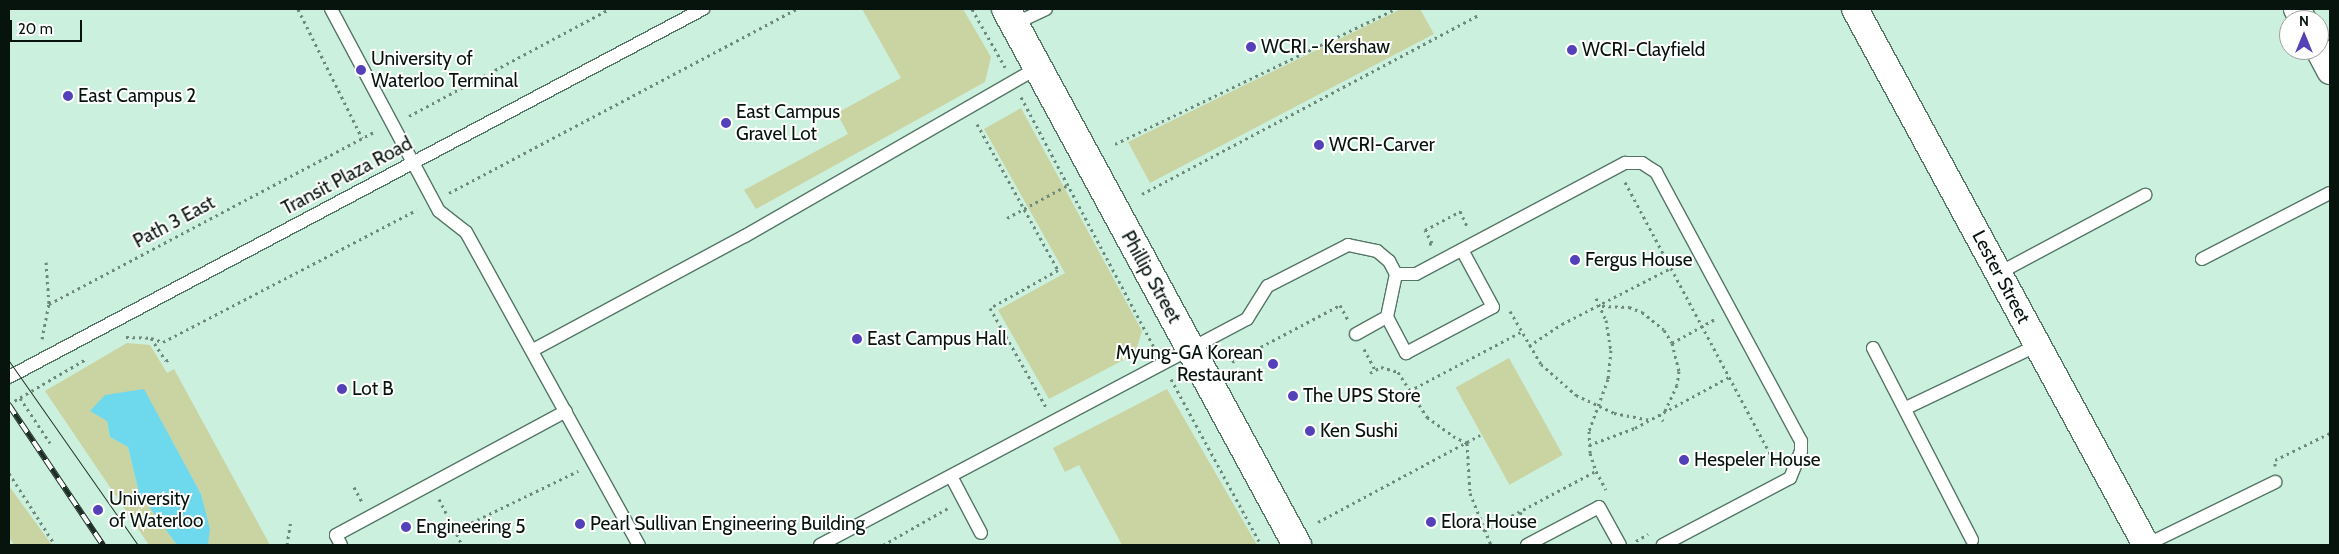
<!DOCTYPE html>
<html>
<head>
<meta charset="utf-8">
<style>
  body { margin:0 }
  #map { position:relative; width:2339px; height:554px; overflow:hidden; background:#cbf0de; font-family:Cabin,sans-serif }
  div>[style] { position:absolute }
  .green>* { inset:0; background:#cad3a2; transform-origin:0 0 }
  .water>* { inset:0; background:#6ed8ed }
  .path>* { height:3px; margin-top:-1.5px; transform-origin:0; background:repeating-linear-gradient(90deg,#6e887b 0 2.5px,transparent 0 6.5px) }
  .roads { filter:drop-shadow(1px 0 #557666) drop-shadow(-1px 0 #557666) drop-shadow(0 1px #557666) drop-shadow(0 -1px #557666) }
  .lane>* { height:12px; margin:-6px; padding:0 6px; transform-origin:6px; border-radius:6px; background:#fff }
  .street>* { height:26px; margin:-13px; padding:0 13px; transform-origin:13px; border-radius:13px; background:#fff }
  .secondary>* { height:28px; margin:-14px; padding:0 14px; transform-origin:14px; border-radius:14px; background:#fff }
  .tram>* { height:1px; margin:-0.5px; padding:0 0.5px; transform-origin:0.5px; border-radius:0.5px; background:#1e2e26 }
  .rail>* { height:5.5px; margin-top:-2.75px; transform-origin:0; background:repeating-linear-gradient(90deg,#fff 0 11px,#1e2e26 0 22px); box-sizing:border-box; border-block:1px solid #1e2e26 }
  .dots>* { width:14px; height:14px; translate:-50% -50%; box-sizing:border-box; border:2px solid #fff; border-radius:50% }
  span { translate:-50% -50%; white-space:nowrap; text-align:center; line-height:1.15; -webkit-text-stroke:4px #fff; paint-order:stroke }
  .poi-label { font-size:19px; color:#07140e }
  .left { translate:0 -50%; text-align:left }
  .right { translate:-100% -50%; text-align:right }
  .street-label { font-size:19px; color:#07140e }
  .frame { position:absolute; inset:0; border:10px solid #07140e; pointer-events:none }
  .north { position:absolute; left:2279px; top:10px; width:50px; height:50px; box-sizing:border-box; background:#fff; border:1px solid #9ca19f; border-radius:50%; rotate:0deg; font-size:14px; font-weight:700; line-height:20px; text-align:center; color:#07140e }
  .north::after { content:''; display:block; margin:auto; width:18px; height:22px; background:#5441b9; clip-path:polygon(50% 0,100% 100%,50% 72%,0 100%) }
  .scale { position:absolute; left:10px; top:20px; width:72px; height:22px; box-sizing:border-box; border:2px solid #07140e; border-top:0; padding-left:6px; font-size:15px; line-height:18px; white-space:nowrap; color:#07140e; -webkit-text-stroke:4px #fff; paint-order:stroke }
</style>
</head>
<body>
<div id="map">
  <div class="green">
    <i style="clip-path:polygon(862px 9px,963px 9px,991px 57px,985px 82px,756px 209px,744px 190px,848px 134px,837px 113px,901px 78px)"></i>
    <i style="clip-path:polygon(1401px 9px,1420px 9px,1434px 34px,1150px 183px,1128px 142px)"></i>
    <i style="clip-path:polygon(1021px 108px,1142px 331px,1135px 354px,1049px 399px,998px 310px,1065px 273px,984px 129px)"></i>
    <i style="clip-path:polygon(127px 343px,150px 345px,167px 373px,174px 369px,270px 545px,208px 545px,209px 529px,201px 494px,144px 390px,107px 421px,110px 437px,128px 447px,139px 493px,177px 545px,149px 545px,45px 391px)"></i>
    <i style="left:1509px;top:358px;width:111px;height:61px;rotate:61deg"></i>
    <i style="clip-path:polygon(1167px 389px,1257px 545px,1122px 545px,1079px 465px,1065px 472px,1053px 448px)"></i>
    <i style="clip-path:polygon(9px 486px,52px 545px,14px 545px,9px 537px)"></i>
  </div>
  <div class="water">
    <i style="clip-path:polygon(144px 389px,201px 494px,210px 529px,208px 545px,177px 545px,139px 493px,128px 447px,110px 437px,107px 421px,90px 411px,105px 395px)"></i>
  </div>
  <div class="path">
    <i style="left:298px;top:9px;width:144px;rotate:63.6deg"></i>
    <i style="left:972px;top:9px;width:67px;rotate:60.4deg"></i>
    <i style="left:1021px;top:97px;width:283px;rotate:62deg"></i>
    <i style="left:409px;top:116px;width:227px;rotate:-28.1deg"></i>
    <i style="left:977px;top:124px;width:167px;rotate:61deg"></i>
    <i style="left:1058px;top:270px;width:78px;rotate:150.8deg"></i>
    <i style="left:990px;top:308px;width:114px;rotate:60.5deg"></i>
    <i style="left:1115px;top:144px;width:312px;rotate:-25.7deg"></i>
    <i style="left:1625px;top:182px;width:319px;rotate:61.9deg"></i>
    <i style="left:449px;top:193px;width:394px;rotate:-27.9deg"></i>
    <i style="left:1142px;top:194px;width:382px;rotate:-28deg"></i>
    <i style="left:1007px;top:218px;width:69px;rotate:-28.4deg"></i>
    <i style="left:1429px;top:244px;width:3px;rotate:-18deg"></i>
    <i style="left:1432px;top:243px;width:15px;rotate:-118deg"></i>
    <i style="left:1425px;top:230px;width:40px;rotate:-28deg"></i>
    <i style="left:1460px;top:211px;width:17px;rotate:65deg"></i>
    <i style="left:46px;top:262px;width:42px;rotate:85.9deg"></i>
    <i style="left:1596px;top:298px;width:24px;rotate:66deg"></i>
    <i style="left:1606px;top:320px;width:30px;rotate:81deg"></i>
    <i style="left:1611px;top:350px;width:29px;rotate:96deg"></i>
    <i style="left:1608px;top:379px;width:55px;rotate:110.1deg"></i>
    <i style="left:1589px;top:431px;width:22px;rotate:87deg"></i>
    <i style="left:1590px;top:453px;width:19px;rotate:72deg"></i>
    <i style="left:1602px;top:306px;width:27px;rotate:2deg"></i>
    <i style="left:1629px;top:307px;width:14px;rotate:21deg"></i>
    <i style="left:1642px;top:312px;width:28px;rotate:39deg"></i>
    <i style="left:1664px;top:330px;width:15px;rotate:58deg"></i>
    <i style="left:1672px;top:343px;width:29px;rotate:76deg"></i>
    <i style="left:1679px;top:371px;width:14px;rotate:98deg"></i>
    <i style="left:1677px;top:385px;width:29px;rotate:115deg"></i>
    <i style="left:1510px;top:311px;width:61px;rotate:59.7deg"></i>
    <i style="left:1541px;top:364px;width:47px;rotate:41.5deg"></i>
    <i style="left:1576px;top:395px;width:42px;rotate:25.3deg"></i>
    <i style="left:1614px;top:413px;width:37px;rotate:11deg"></i>
    <i style="left:126px;top:337px;width:25px;rotate:2deg"></i>
    <i style="left:151px;top:338px;width:13px;rotate:18deg"></i>
    <i style="left:163px;top:342px;width:286px;rotate:-27.5deg"></i>
    <i style="left:151px;top:338px;width:27px;rotate:57deg"></i>
    <i style="left:166px;top:361px;width:4px;rotate:-27deg"></i>
    <i style="left:42px;top:339px;width:36px;rotate:-79deg"></i>
    <i style="left:49px;top:304px;width:370px;rotate:-27.9deg"></i>
    <i style="left:1672px;top:343px;width:49px;rotate:-29.2deg"></i>
    <i style="left:1529px;top:346px;width:40px;rotate:-34deg"></i>
    <i style="left:1562px;top:324px;width:123px;rotate:-27.2deg"></i>
    <i style="left:1364px;top:349px;width:24px;rotate:62deg"></i>
    <i style="left:1232px;top:362px;width:122px;rotate:-27.8deg"></i>
    <i style="left:1340px;top:305px;width:17px;rotate:62deg"></i>
    <i style="left:1370px;top:373px;width:13px;rotate:-29deg"></i>
    <i style="left:1381px;top:367px;width:18px;rotate:16deg"></i>
    <i style="left:1398px;top:372px;width:54px;rotate:57.2deg"></i>
    <i style="left:1427px;top:417px;width:32px;rotate:36deg"></i>
    <i style="left:1453px;top:436px;width:16px;rotate:27deg"></i>
    <i style="left:1467px;top:443px;width:50px;rotate:86.6deg"></i>
    <i style="left:1470px;top:493px;width:56px;rotate:68deg"></i>
    <i style="left:1171px;top:379px;width:189px;rotate:61.5deg"></i>
    <i style="left:1409px;top:391px;width:127px;rotate:-27.8deg"></i>
    <i style="left:20px;top:398px;width:54px;rotate:56.3deg"></i>
    <i style="left:9px;top:404px;width:89px;rotate:-30.3deg"></i>
    <i style="left:1659px;top:414px;width:8px;rotate:60deg"></i>
    <i style="left:1589px;top:445px;width:49px;rotate:-20.3deg"></i>
    <i style="left:1635px;top:428px;width:107px;rotate:-28.5deg"></i>
    <i style="left:2275px;top:466px;width:6px;rotate:-90deg"></i>
    <i style="left:2275px;top:460px;width:61px;rotate:-26.1deg"></i>
    <i style="left:9px;top:473px;width:85px;rotate:57.4deg"></i>
    <i style="left:354px;top:487px;width:17px;rotate:62deg"></i>
    <i style="left:439px;top:499px;width:51px;rotate:63.4deg"></i>
    <i style="left:1520px;top:512px;width:14px;rotate:60deg"></i>
    <i style="left:1318px;top:522px;width:184px;rotate:-28.2deg"></i>
    <i style="left:454px;top:531px;width:138px;rotate:-25.8deg"></i>
    <i style="left:1483px;top:531px;width:128px;rotate:-28deg"></i>
    <i style="left:1596px;top:471px;width:21px;rotate:62deg"></i>
    <i style="left:1636px;top:541px;width:14px;rotate:-30deg"></i>
    <i style="left:287px;top:545px;width:24px;rotate:-81deg"></i>
    <i style="left:883px;top:545px;width:75px;rotate:-29.6deg"></i>
  </div>
  <div class="roads">
    <div class="lane">
      <i style="left:331px;top:9px;width:229px;rotate:61.9deg"></i>
      <i style="left:439px;top:211px;width:34px;rotate:38deg"></i>
      <i style="left:466px;top:232px;width:358px;rotate:61.1deg"></i>
      <i style="left:1014px;top:24px;width:35px;rotate:-25deg"></i>
      <i style="left:2202px;top:259px;width:144px;rotate:-27.3deg"></i>
      <i style="left:1999px;top:273px;width:166px;rotate:-28.1deg"></i>
      <i style="left:1396px;top:274px;width:20px"></i>
      <i style="left:1416px;top:274px;width:237px;rotate:-28deg"></i>
      <i style="left:1625px;top:163px;width:17px"></i>
      <i style="left:1642px;top:163px;width:17px;rotate:33deg"></i>
      <i style="left:1656px;top:172px;width:306px;rotate:61.7deg"></i>
      <i style="left:1801px;top:441px;width:10px;rotate:90deg"></i>
      <i style="left:1801px;top:451px;width:29px;rotate:112deg"></i>
      <i style="left:1790px;top:478px;width:144px;rotate:152.2deg"></i>
      <i style="left:1356px;top:334px;width:35px;rotate:-29deg"></i>
      <i style="left:1873px;top:348px;width:216px;rotate:62.7deg"></i>
      <i style="left:533px;top:350px;width:241px;rotate:-28.3deg"></i>
      <i style="left:745px;top:236px;width:337px;rotate:-29.9deg"></i>
      <i style="left:9px;top:377px;width:786px;rotate:-27.94deg"></i>
      <i style="left:1906px;top:408px;width:146px;rotate:-25.5deg"></i>
      <i style="left:952px;top:478px;width:62px;rotate:62.2deg"></i>
      <i style="left:341px;top:545px;width:11px;rotate:-117deg"></i>
      <i style="left:336px;top:535px;width:261px;rotate:-28.3deg"></i>
      <i style="left:820px;top:545px;width:483px;rotate:-27.9deg"></i>
      <i style="left:1247px;top:319px;width:39px;rotate:-58deg"></i>
      <i style="left:1268px;top:286px;width:90px;rotate:-27.1deg"></i>
      <i style="left:1348px;top:245px;width:30px;rotate:12deg"></i>
      <i style="left:1377px;top:251px;width:16px;rotate:40deg"></i>
      <i style="left:1389px;top:261px;width:15px;rotate:62deg"></i>
      <i style="left:1396px;top:274px;width:44px;rotate:101.8deg"></i>
      <i style="left:1387px;top:317px;width:41px;rotate:62.2deg"></i>
      <i style="left:1406px;top:353px;width:98px;rotate:-27.9deg"></i>
      <i style="left:1493px;top:307px;width:65px;rotate:-118.5deg"></i>
      <i style="left:1527px;top:545px;width:81px;rotate:-27.8deg"></i>
      <i style="left:1599px;top:507px;width:43px;rotate:61.1deg"></i>
      <i style="left:2146px;top:545px;width:144px;rotate:-26deg"></i>
    </div>
    <div class="street">
      <i style="left:1855px;top:9px;width:610px;rotate:61.5deg"></i>
      <i style="left:2297px;top:9px;width:13px;rotate:61deg"></i>
      <i style="left:2319px;top:50px;width:24px;rotate:62deg"></i>
    </div>
    <div class="secondary">
      <i style="left:1006px;top:9px;width:610px;rotate:61.5deg"></i>
    </div>
  </div>
  <div class="tram">
    <i style="left:9px;top:361px;width:225px;rotate:55deg"></i>
    <i style="left:11px;top:409px;width:165px;rotate:55.3deg"></i>
  </div>
  <div class="rail">
    <i style="left:9px;top:405px;width:169px;rotate:56.1deg"></i>
  </div>
  <div class="dots">
    <i style="left:1251px;top:47px;background:#5441b9"></i>
    <i style="left:1572px;top:50px;background:#5441b9"></i>
    <i style="left:361px;top:70px;background:#5441b9"></i>
    <i style="left:68px;top:96px;background:#5441b9"></i>
    <i style="left:726px;top:123px;background:#5441b9"></i>
    <i style="left:1319px;top:145px;background:#5441b9"></i>
    <i style="left:1575px;top:260px;background:#5441b9"></i>
    <i style="left:857px;top:339px;background:#5441b9"></i>
    <i style="left:1273px;top:364px;background:#5441b9"></i>
    <i style="left:342px;top:389px;background:#5441b9"></i>
    <i style="left:1293px;top:396px;background:#5441b9"></i>
    <i style="left:1310px;top:431px;background:#5441b9"></i>
    <i style="left:1684px;top:460px;background:#5441b9"></i>
    <i style="left:98px;top:510px;background:#5441b9"></i>
    <i style="left:1431px;top:522px;background:#5441b9"></i>
    <i style="left:580px;top:524px;background:#5441b9"></i>
    <i style="left:406px;top:527px;background:#5441b9"></i>
  </div>
  <div class="poi-label">
    <span class="left" style="left:1261px;top:47px">WCRI - Kershaw</span>
    <span class="left" style="left:1582px;top:50px">WCRI-Clayfield</span>
    <span class="left" style="left:371px;top:70px">University of<br>Waterloo Terminal</span>
    <span class="left" style="left:78px;top:96px">East Campus 2</span>
    <span class="left" style="left:736px;top:123px">East Campus<br>Gravel Lot</span>
    <span class="left" style="left:1329px;top:145px">WCRI-Carver</span>
    <span class="left" style="left:1585px;top:260px">Fergus House</span>
    <span class="left" style="left:867px;top:339px">East Campus Hall</span>
    <span class="right" style="left:1263px;top:364px">Myung-GA Korean<br>Restaurant</span>
    <span class="left" style="left:352px;top:389px">Lot B</span>
    <span class="left" style="left:1303px;top:396px">The UPS Store</span>
    <span class="left" style="left:1320px;top:431px">Ken Sushi</span>
    <span class="left" style="left:1694px;top:460px">Hespeler House</span>
    <span class="left" style="left:109px;top:510px">University<br>of Waterloo</span>
    <span class="left" style="left:1441px;top:522px">Elora House</span>
    <span class="left" style="left:590px;top:524px">Pearl Sullivan Engineering Building</span>
    <span class="left" style="left:416px;top:527px">Engineering 5</span>
  </div>
  <div class="street-label">
    <span style="left:347px;top:176px;rotate:-28deg">Transit Plaza Road</span>
    <span style="left:174px;top:222px;rotate:-28deg">Path 3 East</span>
    <span style="left:1151px;top:277px;rotate:61deg">Phillip Street</span>
    <span style="left:2001px;top:277px;rotate:62deg">Lester Street</span>
  </div>
  <div class="frame"></div>
  <div class="north">N</div>
  <div class="scale">20 m</div>
</div>
</body>
</html>
